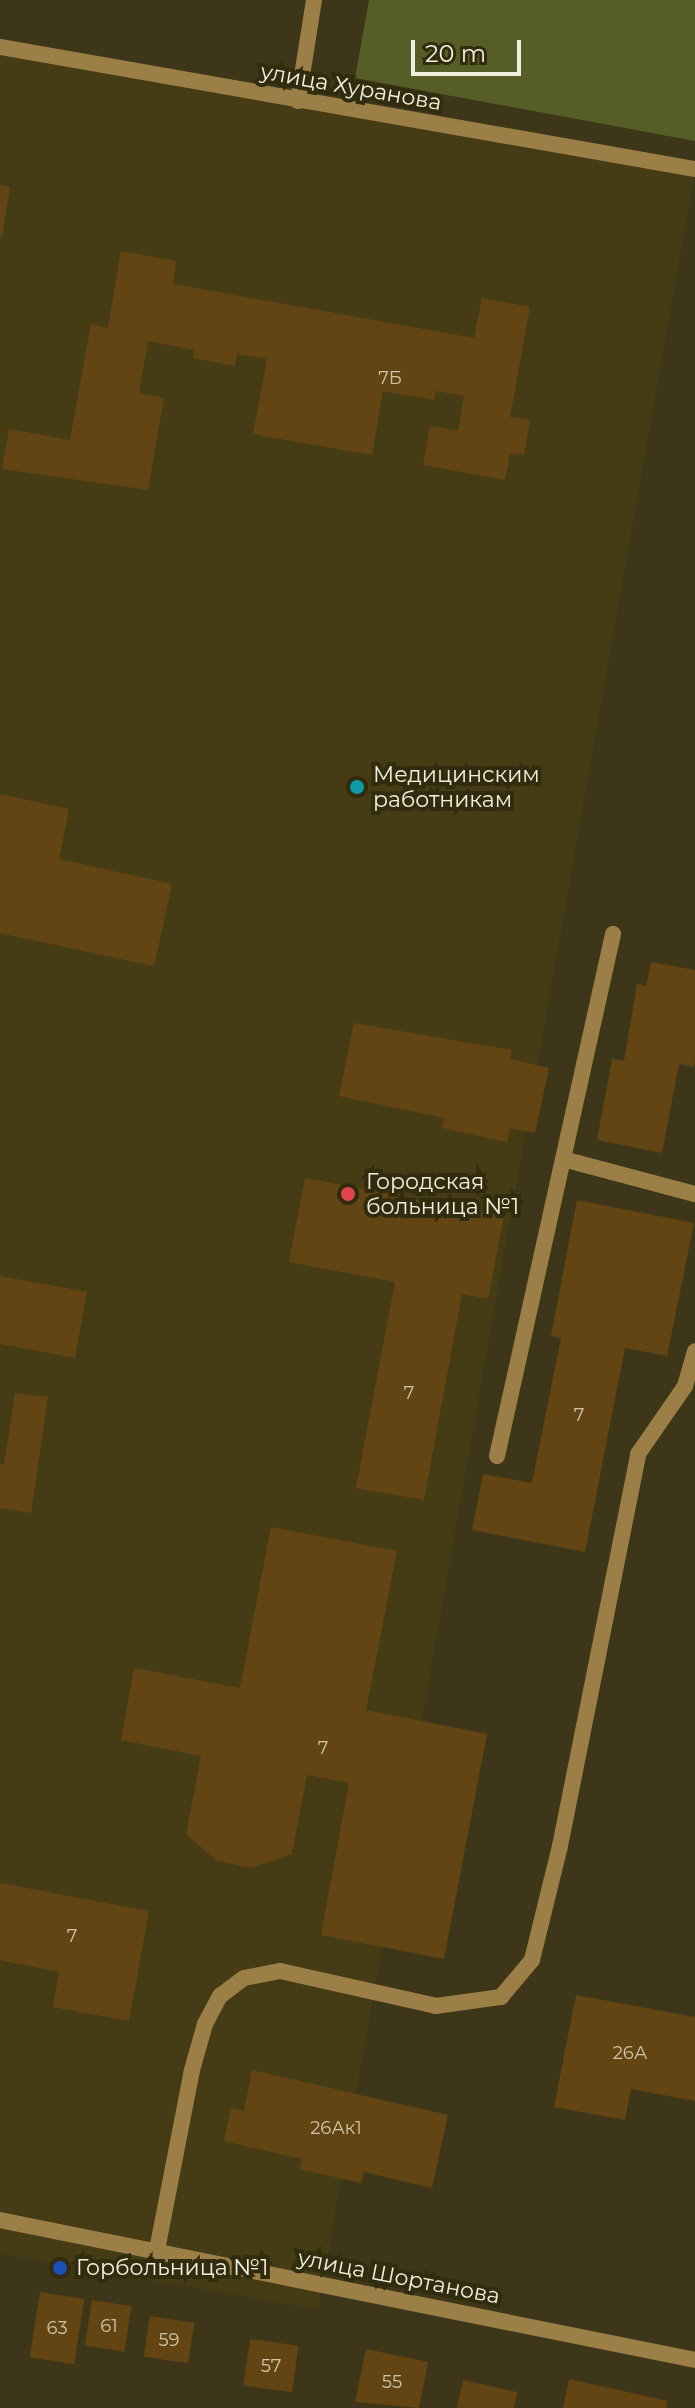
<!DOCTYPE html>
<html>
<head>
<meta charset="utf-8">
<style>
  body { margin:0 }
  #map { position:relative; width:695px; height:2408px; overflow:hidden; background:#3d3619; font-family:Montserrat,sans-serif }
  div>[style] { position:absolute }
  .built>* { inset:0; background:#453c16; transform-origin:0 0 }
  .green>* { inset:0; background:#565d26 }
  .building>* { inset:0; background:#634513; transform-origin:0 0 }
  .service>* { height:16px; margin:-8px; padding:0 8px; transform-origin:8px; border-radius:8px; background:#9c7f46 }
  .minor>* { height:16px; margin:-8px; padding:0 8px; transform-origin:8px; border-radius:8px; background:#9c7f46 }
  .tertiary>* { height:16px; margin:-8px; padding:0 8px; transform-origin:8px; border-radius:8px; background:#9c7f46 }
  .dots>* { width:22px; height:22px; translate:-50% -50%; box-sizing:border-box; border:4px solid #322c0e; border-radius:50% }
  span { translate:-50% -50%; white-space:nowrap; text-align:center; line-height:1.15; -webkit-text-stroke:8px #322c0e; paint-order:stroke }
  .number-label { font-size:18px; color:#cec4aa }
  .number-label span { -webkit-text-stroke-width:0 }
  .street-label { font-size:22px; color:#f1eedd }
  .poi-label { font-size:22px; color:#f1eedd }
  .left { translate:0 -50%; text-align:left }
  .scale { position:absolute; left:411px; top:40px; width:110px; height:36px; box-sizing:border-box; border:4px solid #f1eedd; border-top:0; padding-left:10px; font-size:24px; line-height:28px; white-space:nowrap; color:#f1eedd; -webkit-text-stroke:6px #322c0e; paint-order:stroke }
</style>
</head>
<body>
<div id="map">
  <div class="built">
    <i style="left:0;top:47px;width:706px;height:2173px;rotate:10deg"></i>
  </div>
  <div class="green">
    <i style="clip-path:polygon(369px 0,695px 0,695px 141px,355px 78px)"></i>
  </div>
  <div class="building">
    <i style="clip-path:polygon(0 185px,10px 187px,2px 237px,0 236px)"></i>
    <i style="clip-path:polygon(121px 251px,176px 261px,173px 284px,474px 338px,482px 298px,530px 307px,510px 417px,530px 420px,524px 455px,510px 453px,505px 480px,423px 465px,430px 426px,458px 431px,464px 396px,436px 391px,434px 400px,383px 391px,372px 455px,253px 434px,267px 359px,237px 354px,235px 366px,193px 358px,194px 350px,148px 341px,139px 393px,164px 398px,148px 490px,2px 469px,9px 429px,70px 440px,91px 324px,108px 328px)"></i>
    <i style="clip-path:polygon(0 794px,69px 809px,59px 859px,172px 884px,154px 966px,0 933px)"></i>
    <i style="clip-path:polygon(651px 962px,695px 970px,695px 1060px,694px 1067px,679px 1064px,662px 1153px,597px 1140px,612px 1059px,624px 1061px,637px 984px,646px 986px)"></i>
    <i style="clip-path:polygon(354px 1023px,512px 1050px,510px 1059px,549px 1068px,535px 1133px,510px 1128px,507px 1142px,442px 1128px,444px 1118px,339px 1096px)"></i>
    <i style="clip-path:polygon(305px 1178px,504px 1216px,488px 1299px,462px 1294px,424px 1500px,356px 1488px,395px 1282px,289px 1262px)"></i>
    <i style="clip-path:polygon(577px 1200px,694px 1223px,667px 1356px,625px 1348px,585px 1552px,472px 1530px,483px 1474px,532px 1483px,561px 1338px,551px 1336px)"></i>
    <i style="clip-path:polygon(0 1276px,87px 1292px,75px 1358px,0 1344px)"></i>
    <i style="clip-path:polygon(15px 1393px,48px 1397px,31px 1513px,0 1508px,0 1464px,4px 1465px)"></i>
    <i style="clip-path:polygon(271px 1527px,397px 1551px,366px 1710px,487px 1734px,444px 1959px,321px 1935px,349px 1783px,307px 1775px,292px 1854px,251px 1868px,217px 1861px,186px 1834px,201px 1756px,121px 1740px,134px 1668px,240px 1688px)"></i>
    <i style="clip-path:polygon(0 1883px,149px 1911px,129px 2021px,53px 2007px,59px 1972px,0 1960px)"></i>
    <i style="clip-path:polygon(576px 1995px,695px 2017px,695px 2101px,631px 2089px,625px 2120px,554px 2107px)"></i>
    <i style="clip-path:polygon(252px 2070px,448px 2115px,432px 2188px,364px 2172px,361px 2183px,300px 2169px,302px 2159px,224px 2141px,231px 2108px,244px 2111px)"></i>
    <i style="left:40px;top:2292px;width:45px;height:66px;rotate:9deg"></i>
    <i style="left:92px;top:2300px;width:40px;height:46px;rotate:9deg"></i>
    <i style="left:150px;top:2316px;width:45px;height:41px;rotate:9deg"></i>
    <i style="left:250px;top:2339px;width:49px;height:47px;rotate:8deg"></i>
    <i style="clip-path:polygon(366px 2349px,428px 2362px,419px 2408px,355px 2402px)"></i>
    <i style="clip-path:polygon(569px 2379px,668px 2401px,666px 2408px,563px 2408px)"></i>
    <i style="clip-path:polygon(463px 2380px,517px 2392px,514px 2408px,457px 2408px)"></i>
  </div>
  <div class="service">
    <i style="left:298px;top:101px;width:102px;rotate:-81deg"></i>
    <i style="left:563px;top:1159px;width:137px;rotate:14.9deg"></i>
    <i style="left:497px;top:1456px;width:535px;rotate:-77.47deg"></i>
    <i style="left:157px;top:2250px;width:183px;rotate:-79deg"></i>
    <i style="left:192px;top:2070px;width:48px;rotate:-74.2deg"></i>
    <i style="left:205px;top:2024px;width:32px;rotate:-62deg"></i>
    <i style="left:220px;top:1996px;width:30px;rotate:-37deg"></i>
    <i style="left:244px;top:1978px;width:37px;rotate:-11deg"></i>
    <i style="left:280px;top:1971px;width:160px;rotate:12.6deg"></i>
    <i style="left:436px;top:2006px;width:66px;rotate:-7.9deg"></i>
    <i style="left:501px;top:1997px;width:48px;rotate:-50deg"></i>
    <i style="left:532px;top:1960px;width:117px;rotate:-76.2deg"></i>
    <i style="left:560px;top:1846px;width:400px;rotate:-78.7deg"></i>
    <i style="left:638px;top:1454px;width:83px;rotate:-55.3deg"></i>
    <i style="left:685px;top:1386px;width:36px;rotate:-74deg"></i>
  </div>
  <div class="minor">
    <i style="left:0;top:47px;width:706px;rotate:9.96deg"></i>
  </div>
  <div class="tertiary">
    <i style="left:0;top:2220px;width:709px;rotate:11.39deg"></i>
  </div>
  <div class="dots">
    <i style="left:357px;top:787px;background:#0f9aa8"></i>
    <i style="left:348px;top:1194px;background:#e0444e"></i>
    <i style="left:60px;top:2268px;background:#1a4fb4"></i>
  </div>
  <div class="number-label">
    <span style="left:390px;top:378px">7Б</span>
    <span style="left:409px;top:1393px">7</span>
    <span style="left:579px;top:1415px">7</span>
    <span style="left:323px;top:1748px">7</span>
    <span style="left:72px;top:1936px">7</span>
    <span style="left:630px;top:2053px">26А</span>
    <span style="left:336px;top:2128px">26Ак1</span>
    <span style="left:109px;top:2326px">61</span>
    <span style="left:57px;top:2328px">63</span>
    <span style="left:169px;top:2340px">59</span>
    <span style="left:271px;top:2366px">57</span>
    <span style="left:392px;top:2382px">55</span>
  </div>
  <div class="street-label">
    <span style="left:351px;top:87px;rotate:10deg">улица Хуранова</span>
    <span style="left:399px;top:2277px;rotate:11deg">улица Шортанова</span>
  </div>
  <div class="poi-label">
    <span class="left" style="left:373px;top:787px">Медицинским<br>работникам</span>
    <span class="left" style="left:366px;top:1194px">Городская<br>больница №1</span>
    <span class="left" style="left:76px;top:2268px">Горбольница №1</span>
  </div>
  <div class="scale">20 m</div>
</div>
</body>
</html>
